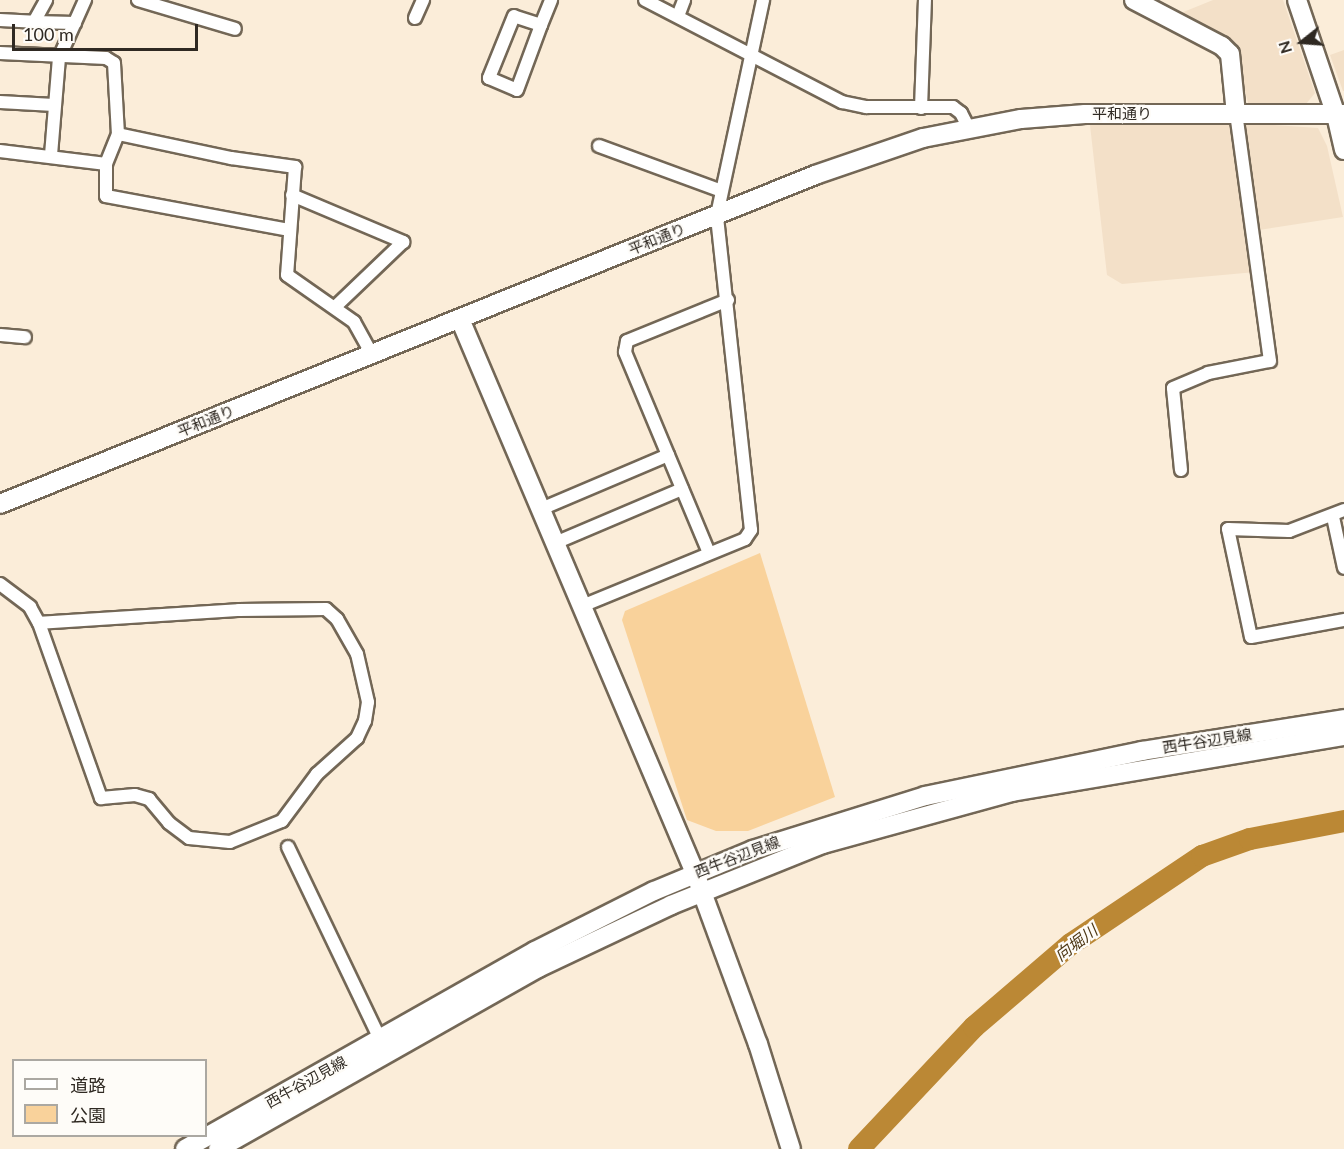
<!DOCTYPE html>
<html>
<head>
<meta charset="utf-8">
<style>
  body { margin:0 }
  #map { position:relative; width:1344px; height:1149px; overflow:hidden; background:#fbedd9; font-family:Lato,"Noto Sans JP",sans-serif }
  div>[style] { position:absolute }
  .built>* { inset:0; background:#f3e0c8 }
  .green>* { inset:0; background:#f9d29b }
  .river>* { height:22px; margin:-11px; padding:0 11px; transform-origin:11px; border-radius:11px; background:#bb8835 }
  .roads { filter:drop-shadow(2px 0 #736756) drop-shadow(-2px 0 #736756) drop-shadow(0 2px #736756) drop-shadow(0 -2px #736756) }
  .street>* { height:12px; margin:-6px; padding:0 6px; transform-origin:6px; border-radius:6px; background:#fff }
  .secondary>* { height:18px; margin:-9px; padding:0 9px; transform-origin:9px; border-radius:9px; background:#fff }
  span { translate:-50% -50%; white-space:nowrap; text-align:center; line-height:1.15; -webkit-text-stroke:4.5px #fefcf8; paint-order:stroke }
  .street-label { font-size:15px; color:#2f2922 }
  .water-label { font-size:16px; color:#4d3714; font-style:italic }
  .legend { position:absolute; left:12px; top:1059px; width:195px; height:78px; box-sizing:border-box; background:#fefcf8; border:2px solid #aba8a2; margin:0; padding:8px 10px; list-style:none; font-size:18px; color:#2f2922 }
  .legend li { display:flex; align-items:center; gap:12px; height:30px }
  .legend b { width:30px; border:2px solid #aba8a2 }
  .north { position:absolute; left:1272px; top:12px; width:60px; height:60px; -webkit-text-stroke:4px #fefcf8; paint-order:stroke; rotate:253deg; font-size:16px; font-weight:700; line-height:24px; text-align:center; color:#2f2922 }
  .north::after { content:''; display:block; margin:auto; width:21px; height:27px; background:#2f2922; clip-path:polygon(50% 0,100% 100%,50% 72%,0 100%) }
  .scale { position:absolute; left:12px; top:24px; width:186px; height:27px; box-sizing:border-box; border:3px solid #2f2922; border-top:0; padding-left:8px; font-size:18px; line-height:21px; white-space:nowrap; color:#2f2922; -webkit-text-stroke:4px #fefcf8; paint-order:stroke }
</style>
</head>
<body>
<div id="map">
  <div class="built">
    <i style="clip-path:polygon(1213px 0,1283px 0,1315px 93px,1306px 104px,1248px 103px,1236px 53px,1176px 15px)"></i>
    <i style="clip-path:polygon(1344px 50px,1344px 91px,1343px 91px,1330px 55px)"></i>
    <i style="clip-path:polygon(1231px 123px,1235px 127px,1256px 272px,1122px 284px,1107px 275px,1090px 125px)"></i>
    <i style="clip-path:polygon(1245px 123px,1318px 128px,1327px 146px,1343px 217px,1259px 230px,1242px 127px)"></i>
  </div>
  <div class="green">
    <i style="clip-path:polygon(760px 553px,835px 797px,748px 831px,716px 831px,687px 820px,622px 620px,625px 611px)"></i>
  </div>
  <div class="river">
    <i style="left:859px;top:1149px;width:168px;rotate:-46.7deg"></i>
    <i style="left:974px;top:1027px;width:128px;rotate:-40.6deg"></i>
    <i style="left:1071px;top:944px;width:158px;rotate:-33.9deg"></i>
    <i style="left:1202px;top:856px;width:51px;rotate:-19.5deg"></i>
    <i style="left:1250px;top:839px;width:96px;rotate:-10.8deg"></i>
  </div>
  <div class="roads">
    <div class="street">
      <i style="left:138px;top:0;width:101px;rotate:16.6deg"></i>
      <i style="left:645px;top:0;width:222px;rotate:27.4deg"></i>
      <i style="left:842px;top:102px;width:25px;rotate:12deg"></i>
      <i style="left:866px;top:107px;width:87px"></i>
      <i style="left:953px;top:107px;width:10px;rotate:37deg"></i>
      <i style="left:961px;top:113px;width:16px;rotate:63deg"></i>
      <i style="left:678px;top:16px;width:17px;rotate:-69deg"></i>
      <i style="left:415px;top:18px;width:20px;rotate:-66deg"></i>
      <i style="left:0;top:20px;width:34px;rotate:3deg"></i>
      <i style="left:34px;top:22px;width:25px;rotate:-61deg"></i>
      <i style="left:34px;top:22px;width:41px;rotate:1.4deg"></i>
      <i style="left:541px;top:25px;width:28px;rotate:-162deg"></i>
      <i style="left:514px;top:16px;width:67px;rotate:112deg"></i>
      <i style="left:489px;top:78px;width:30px;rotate:23deg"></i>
      <i style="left:517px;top:90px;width:69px;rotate:-69.7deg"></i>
      <i style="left:541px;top:25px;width:27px;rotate:-68deg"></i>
      <i style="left:0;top:53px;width:106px;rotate:2.7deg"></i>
      <i style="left:106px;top:58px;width:9px;rotate:32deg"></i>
      <i style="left:114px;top:63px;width:71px;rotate:86.8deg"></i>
      <i style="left:118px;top:134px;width:32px;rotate:112deg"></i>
      <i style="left:106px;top:164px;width:32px;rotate:90deg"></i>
      <i style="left:106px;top:196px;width:187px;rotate:10.5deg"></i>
      <i style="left:0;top:102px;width:54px;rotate:3.2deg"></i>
      <i style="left:921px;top:108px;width:108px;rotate:-87.9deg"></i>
      <i style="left:118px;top:134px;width:116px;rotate:12deg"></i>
      <i style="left:231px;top:158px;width:65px;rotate:8deg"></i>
      <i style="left:295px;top:167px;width:108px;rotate:94.2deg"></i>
      <i style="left:287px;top:275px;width:82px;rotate:35deg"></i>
      <i style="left:354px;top:322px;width:37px;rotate:61deg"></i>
      <i style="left:599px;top:146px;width:128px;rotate:20.1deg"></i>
      <i style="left:0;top:151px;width:107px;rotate:7deg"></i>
      <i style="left:51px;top:155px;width:97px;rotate:-85.3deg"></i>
      <i style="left:59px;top:58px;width:64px;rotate:-65.9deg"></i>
      <i style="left:292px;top:195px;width:121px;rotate:22.9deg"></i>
      <i style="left:403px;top:242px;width:93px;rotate:136.3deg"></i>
      <i style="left:0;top:335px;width:25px;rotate:5deg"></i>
      <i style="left:1181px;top:470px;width:82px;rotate:-95.6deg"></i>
      <i style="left:1173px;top:388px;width:38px;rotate:-23deg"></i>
      <i style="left:1208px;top:373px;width:63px;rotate:-11deg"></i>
      <i style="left:1270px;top:361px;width:249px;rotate:-97.8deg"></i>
      <i style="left:541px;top:509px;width:138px;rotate:-23deg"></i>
      <i style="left:1344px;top:510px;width:59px;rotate:159.1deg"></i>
      <i style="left:1289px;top:531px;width:61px;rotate:-178.1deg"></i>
      <i style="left:1228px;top:529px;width:110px;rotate:78deg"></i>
      <i style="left:1251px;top:637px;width:95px;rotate:-10.4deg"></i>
      <i style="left:1333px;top:517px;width:52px;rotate:77.8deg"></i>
      <i style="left:555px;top:543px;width:138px;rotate:-23deg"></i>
      <i style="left:709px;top:553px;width:218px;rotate:-112.7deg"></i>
      <i style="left:625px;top:352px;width:11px;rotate:-80deg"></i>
      <i style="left:627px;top:341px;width:109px;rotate:-22.1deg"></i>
      <i style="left:0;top:584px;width:38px;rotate:37deg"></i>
      <i style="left:30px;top:607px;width:18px;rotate:61deg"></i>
      <i style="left:39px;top:623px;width:186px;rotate:70.5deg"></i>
      <i style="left:101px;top:798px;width:34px;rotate:-5deg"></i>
      <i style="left:135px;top:795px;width:15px;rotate:16deg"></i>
      <i style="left:149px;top:799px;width:31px;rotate:50deg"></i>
      <i style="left:169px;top:823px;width:25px;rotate:37deg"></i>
      <i style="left:189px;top:838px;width:41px;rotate:5.6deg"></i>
      <i style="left:230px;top:842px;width:56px;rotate:-22deg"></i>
      <i style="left:282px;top:821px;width:59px;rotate:-53.3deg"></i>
      <i style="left:317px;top:774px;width:54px;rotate:-42deg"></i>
      <i style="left:357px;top:738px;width:19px;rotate:-65deg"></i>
      <i style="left:365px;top:721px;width:19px;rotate:-81deg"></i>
      <i style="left:368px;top:702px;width:49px;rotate:-102.9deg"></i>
      <i style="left:357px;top:654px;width:40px;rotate:-119.7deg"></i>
      <i style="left:337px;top:619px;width:15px;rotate:-138deg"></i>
      <i style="left:326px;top:609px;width:87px;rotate:179.3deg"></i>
      <i style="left:239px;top:610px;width:200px;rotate:176.3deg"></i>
      <i style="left:582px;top:606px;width:176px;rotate:-22.3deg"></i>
      <i style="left:745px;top:539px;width:11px;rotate:-56deg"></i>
      <i style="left:751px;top:530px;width:317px;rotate:-96.2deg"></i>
      <i style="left:717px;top:215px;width:220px;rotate:-77.9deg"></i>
      <i style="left:288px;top:847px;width:217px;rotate:64.4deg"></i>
    </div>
    <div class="secondary">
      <i style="left:1134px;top:0;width:99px;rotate:27.6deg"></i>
      <i style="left:1222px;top:46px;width:11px;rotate:45deg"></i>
      <i style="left:1230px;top:54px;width:60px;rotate:84.3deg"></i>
      <i style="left:1297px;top:0;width:121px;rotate:71.3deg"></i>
      <i style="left:1336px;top:115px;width:36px;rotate:77deg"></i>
      <i style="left:460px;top:319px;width:602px;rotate:67.01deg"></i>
      <i style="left:695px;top:873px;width:182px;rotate:69.8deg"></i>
      <i style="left:758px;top:1044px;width:110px;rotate:72.6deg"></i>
      <i style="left:0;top:504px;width:879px;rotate:-21.98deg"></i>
      <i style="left:815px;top:175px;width:114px;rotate:-18.9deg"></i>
      <i style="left:923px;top:138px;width:100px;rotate:-11deg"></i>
      <i style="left:1021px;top:119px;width:64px;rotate:-4.5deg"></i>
      <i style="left:1085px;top:114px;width:259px"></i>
      <i style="left:185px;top:1149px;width:402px;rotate:-29.5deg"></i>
      <i style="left:535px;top:951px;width:133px;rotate:-26.8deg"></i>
      <i style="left:654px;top:891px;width:107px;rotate:-22.5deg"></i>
      <i style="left:753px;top:850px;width:180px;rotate:-17.4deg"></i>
      <i style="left:925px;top:796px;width:222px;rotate:-11.7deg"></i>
      <i style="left:1142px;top:751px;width:205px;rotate:-9deg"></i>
      <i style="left:218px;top:1149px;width:368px;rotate:-29.5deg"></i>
      <i style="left:538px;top:968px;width:147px;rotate:-25.3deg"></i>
      <i style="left:671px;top:905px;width:164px;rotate:-21.9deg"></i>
      <i style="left:823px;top:844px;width:196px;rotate:-15.4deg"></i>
      <i style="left:1012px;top:792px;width:337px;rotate:-9.6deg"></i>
    </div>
  </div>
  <div class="street-label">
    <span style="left:1122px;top:114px">平和通り</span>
    <span style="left:657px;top:239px;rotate:-22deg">平和通り</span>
    <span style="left:206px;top:421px;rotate:-22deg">平和通り</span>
    <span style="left:1207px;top:741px;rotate:-9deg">西牛谷辺見線</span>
    <span style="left:737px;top:857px;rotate:-21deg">西牛谷辺見線</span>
    <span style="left:306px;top:1082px;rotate:-29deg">西牛谷辺見線</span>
  </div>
  <div class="water-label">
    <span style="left:1076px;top:943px;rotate:-37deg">向堀川</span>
  </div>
  <ul class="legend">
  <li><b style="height:8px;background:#fff"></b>道路</li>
  <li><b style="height:16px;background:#f9d29b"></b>公園</li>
  </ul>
  <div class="north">N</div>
  <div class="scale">100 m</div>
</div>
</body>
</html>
